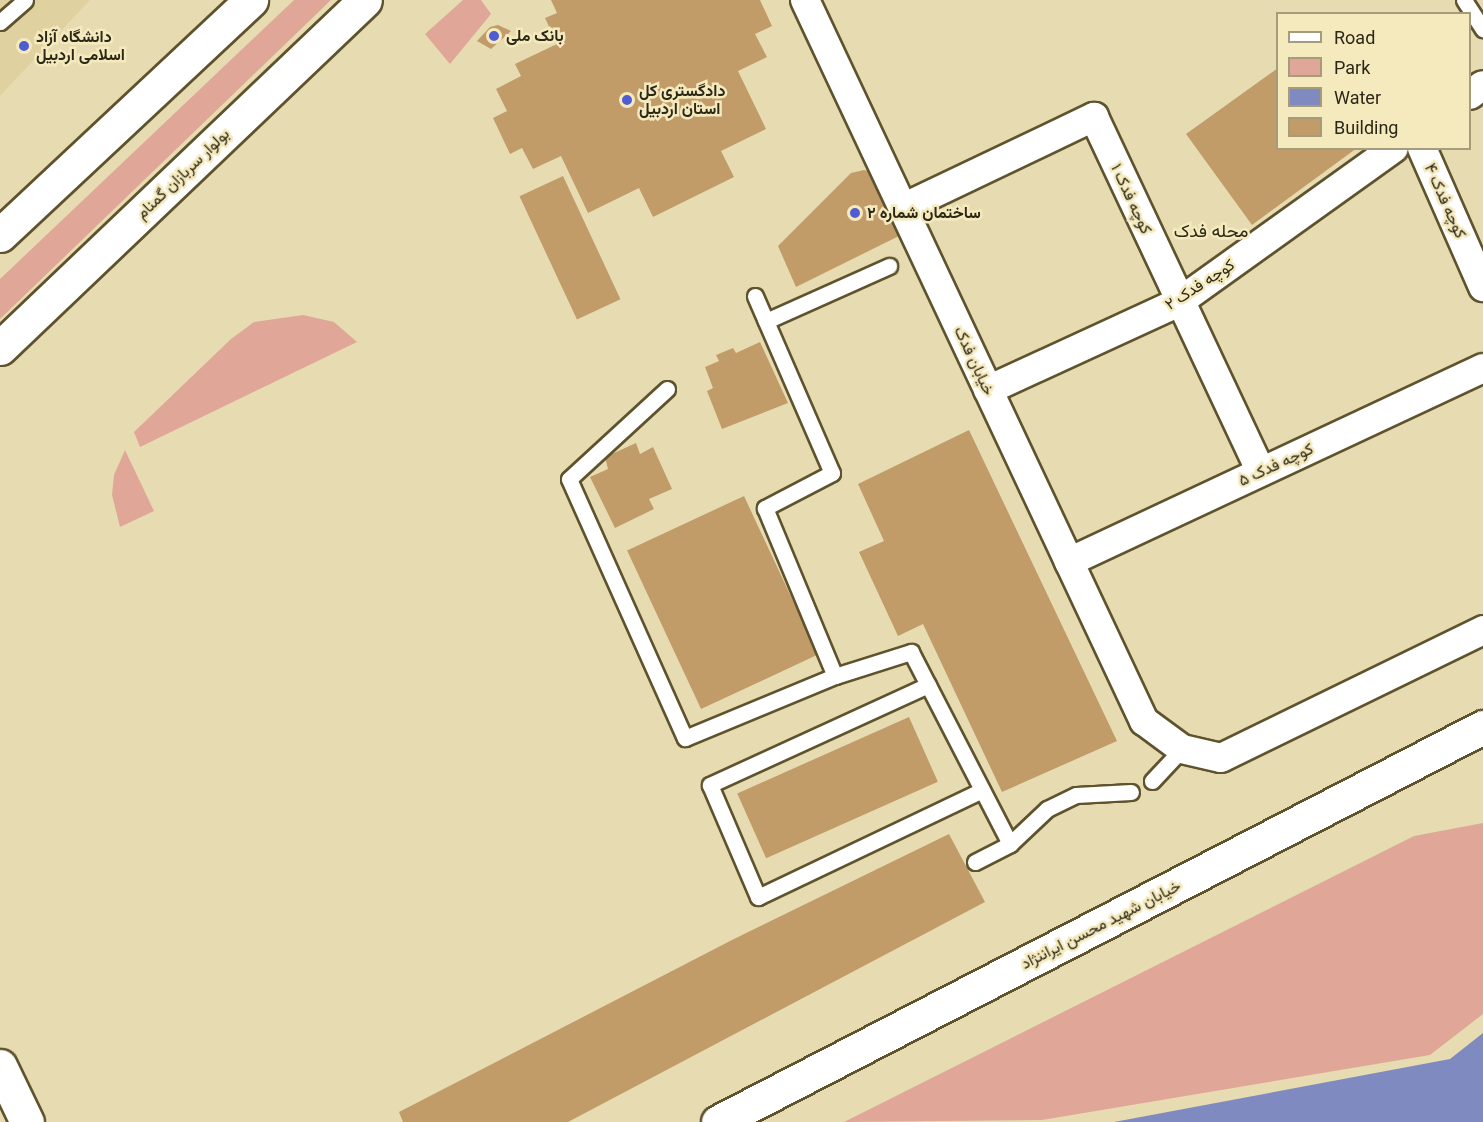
<!DOCTYPE html>
<html>
<head>
<meta charset="utf-8">
<style>
  body { margin:0 }
  #map { position:relative; width:1483px; height:1122px; overflow:hidden; background:#e7dcb1; font-family:Roboto,Vazirmatn,sans-serif }
  div>[style] { position:absolute }
  .built>* { inset:0; background:#e0d2a0 }
  .green>* { inset:0; background:#e0a698 }
  .water>* { inset:0; background:#7f8bc0 }
  .building>* { inset:0; background:#c19c69; transform-origin:0 0 }
  .roads { filter:drop-shadow(2px 0 #5e532d) drop-shadow(-2px 0 #5e532d) drop-shadow(0 2px #5e532d) drop-shadow(0 -2px #5e532d) }
  .service>* { height:15px; margin:-7.5px; padding:0 7.5px; transform-origin:7.5px; border-radius:7.5px; background:#fff }
  .minor>* { height:28px; margin:-14px; padding:0 14px; transform-origin:14px; border-radius:14px; background:#fff }
  .primary>* { height:33px; margin:-16.5px; padding:0 16.5px; transform-origin:16.5px; border-radius:16.5px; background:#fff }
  .trunk>* { height:33px; margin:-16.5px; padding:0 16.5px; transform-origin:16.5px; border-radius:16.5px; background:#fff }
  .dots>* { width:16px; height:16px; translate:-50% -50%; box-sizing:border-box; border:3px solid #f5e9be; border-radius:50% }
  span { translate:-50% -50%; white-space:nowrap; text-align:center; line-height:1.15; -webkit-text-stroke:5px #f5e9be; paint-order:stroke }
  .poi-label { font-size:16px; color:#2c2817; font-weight:700 }
  .left { translate:0 -50%; text-align:left }
  .street-label { font-size:16px; color:#2c2817 }
  .neighbourhood-label { font-size:18px; color:#2c2817 }
  .legend { position:absolute; left:1276px; top:12px; width:195px; height:138px; box-sizing:border-box; background:#f5e9be; border:2px solid #a59c7b; margin:0; padding:8px 10px; list-style:none; font-size:18px; color:#2c2817 }
  .legend li { display:flex; align-items:center; gap:12px; height:30px }
  .legend b { width:30px; border:2px solid #a59c7b }
</style>
</head>
<body>
<div id="map">
  <div class="built">
    <i style="clip-path:polygon(0 0,90px 0,0 96px)"></i>
  </div>
  <div class="green">
    <i style="clip-path:polygon(294px 0,331px 0,0 319px,0 279px)"></i>
    <i style="clip-path:polygon(463px 0,481px 0,491px 14px,450px 64px,425px 34px)"></i>
    <i style="clip-path:polygon(303px 315px,334px 322px,357px 342px,140px 447px,134px 432px,231px 339px,254px 322px)"></i>
    <i style="clip-path:polygon(125px 450px,154px 511px,120px 527px,112px 495px,114px 475px)"></i>
    <i style="clip-path:polygon(1483px 823px,1483px 1014px,1430px 1055px,1042px 1120px,844px 1122px,1414px 836px)"></i>
  </div>
  <div class="water">
    <i style="clip-path:polygon(1483px 1033px,1483px 1122px,1114px 1122px,1450px 1059px)"></i>
  </div>
  <div class="building">
    <i style="clip-path:polygon(551px 0,760px 0,772px 26px,755px 34px,767px 57px,738px 71px,766px 129px,721px 151px,734px 177px,653px 217px,639px 188px,588px 213px,561px 156px,533px 169px,522px 148px,510px 154px,493px 118px,507px 111px,496px 89px,521px 76px,515px 64px,557px 44px,545px 18px,557px 13px)"></i>
    <i style="clip-path:polygon(498px 25px,511px 31px,491px 49px,477px 41px,490px 27px)"></i>
    <i style="clip-path:polygon(1278px 68px,1278px 148px,1357px 148px,1252px 225px,1186px 134px)"></i>
    <i style="clip-path:polygon(864px 170px,875px 173px,905px 233px,796px 287px,778px 246px,851px 173px)"></i>
    <i style="left:563px;top:176px;width:136px;height:48px;rotate:65deg"></i>
    <i style="clip-path:polygon(760px 342px,788px 403px,722px 429px,707px 391px,713px 388px,705px 367px,719px 361px,716px 355px,733px 348px,736px 353px)"></i>
    <i style="clip-path:polygon(969px 430px,1117px 741px,1002px 792px,923px 624px,898px 636px,859px 552px,884px 541px,858px 484px)"></i>
    <i style="clip-path:polygon(636px 443px,640px 454px,653px 447px,672px 489px,649px 499px,654px 509px,615px 528px,590px 477px,608px 469px,605px 457px)"></i>
    <i style="left:744px;top:496px;width:175px;height:129px;rotate:65deg"></i>
    <i style="left:909px;top:717px;width:71px;height:188px;rotate:66deg"></i>
    <i style="clip-path:polygon(949px 834px,985px 902px,568px 1122px,403px 1122px,399px 1112px,732px 940px)"></i>
  </div>
  <div class="roads">
    <div class="service">
      <i style="left:1464px;top:0;width:35px;rotate:57deg"></i>
      <i style="left:0;top:22px;width:33px;rotate:-41deg"></i>
      <i style="left:755px;top:296px;width:193px;rotate:66.5deg"></i>
      <i style="left:832px;top:473px;width:76px;rotate:152.4deg"></i>
      <i style="left:765px;top:508px;width:182px;rotate:67.4deg"></i>
      <i style="left:766px;top:321px;width:135px;rotate:-24.1deg"></i>
      <i style="left:667px;top:389px;width:133px;rotate:137.4deg"></i>
      <i style="left:569px;top:479px;width:284px;rotate:65.9deg"></i>
      <i style="left:685px;top:738px;width:162px;rotate:-22.5deg"></i>
      <i style="left:835px;top:676px;width:80px;rotate:-17.5deg"></i>
      <i style="left:911px;top:652px;width:216px;rotate:62.7deg"></i>
      <i style="left:928px;top:685px;width:240px;rotate:155.4deg"></i>
      <i style="left:710px;top:785px;width:122px;rotate:66.8deg"></i>
      <i style="left:758px;top:897px;width:248px;rotate:-25.5deg"></i>
      <i style="left:1152px;top:781px;width:44px;rotate:-46.8deg"></i>
      <i style="left:975px;top:862px;width:39px;rotate:-27deg"></i>
      <i style="left:1010px;top:844px;width:51px;rotate:-43.4deg"></i>
      <i style="left:1047px;top:809px;width:32px;rotate:-26deg"></i>
      <i style="left:1076px;top:795px;width:55px;rotate:-3.1deg"></i>
    </div>
    <div class="minor">
      <i style="left:805px;top:0;width:797px;rotate:64.82deg"></i>
      <i style="left:1144px;top:721px;width:47px;rotate:36.4deg"></i>
      <i style="left:1182px;top:749px;width:40px;rotate:13deg"></i>
      <i style="left:1221px;top:758px;width:292px;rotate:-26deg"></i>
      <i style="left:1470px;top:95px;width:16px;rotate:-38deg"></i>
      <i style="left:1422px;top:148px;width:152px;rotate:66.3deg"></i>
      <i style="left:903px;top:208px;width:212px;rotate:-25.5deg"></i>
      <i style="left:1094px;top:117px;width:392px;rotate:64.8deg"></i>
      <i style="left:988px;top:390px;width:210px;rotate:-24.7deg"></i>
      <i style="left:1179px;top:302px;width:264px;rotate:-35.6deg"></i>
      <i style="left:1069px;top:562px;width:457px;rotate:-25.1deg"></i>
    </div>
    <div class="primary">
      <i style="left:718px;top:1122px;width:861px;rotate:-27.31deg"></i>
    </div>
    <div class="trunk">
      <i style="left:0;top:235px;width:344px;rotate:-43.1deg"></i>
      <i style="left:0;top:348px;width:504px;rotate:-43.63deg"></i>
      <i style="left:0;top:1066px;width:62px;rotate:64.3deg"></i>
    </div>
  </div>
  <div class="dots">
    <i style="left:494px;top:36px;background:#505cd2"></i>
    <i style="left:24px;top:46px;background:#505cd2"></i>
    <i style="left:627px;top:100px;background:#505cd2"></i>
    <i style="left:855px;top:213px;background:#505cd2"></i>
  </div>
  <div class="poi-label">
    <span class="left" style="left:506px;top:36px">بانک ملی</span>
    <span class="left" style="left:36px;top:46px">دانشگاه آزاد<br>اسلامی اردبیل</span>
    <span class="left" style="left:639px;top:100px">دادگستری کل<br>استان اردبیل</span>
    <span class="left" style="left:867px;top:213px">ساختمان شماره ۲</span>
  </div>
  <div class="street-label">
    <span style="left:183px;top:174px;rotate:-44deg">بولوار سربازان گمنام</span>
    <span style="left:1131px;top:199px;rotate:65deg">کوچه فدک ۱</span>
    <span style="left:1445px;top:201px;rotate:66deg">کوچه فدک ۴</span>
    <span style="left:1200px;top:285px;rotate:-33deg">کوچه فدک ۲</span>
    <span style="left:974px;top:361px;rotate:65deg">خیابان فدک</span>
    <span style="left:1276px;top:465px;rotate:-25deg">کوچه فدک ۵</span>
    <span style="left:1101px;top:925px;rotate:-27deg">خیابان شهید محسن ایراننژاد</span>
  </div>
  <div class="neighbourhood-label">
    <span style="left:1211px;top:231px">محله فدک</span>
  </div>
  <ul class="legend">
  <li><b style="height:8px;background:#fff"></b>Road</li>
  <li><b style="height:16px;background:#e0a698"></b>Park</li>
  <li><b style="height:16px;background:#7f8bc0"></b>Water</li>
  <li><b style="height:16px;background:#c19c69"></b>Building</li>
  </ul>
</div>
</body>
</html>
